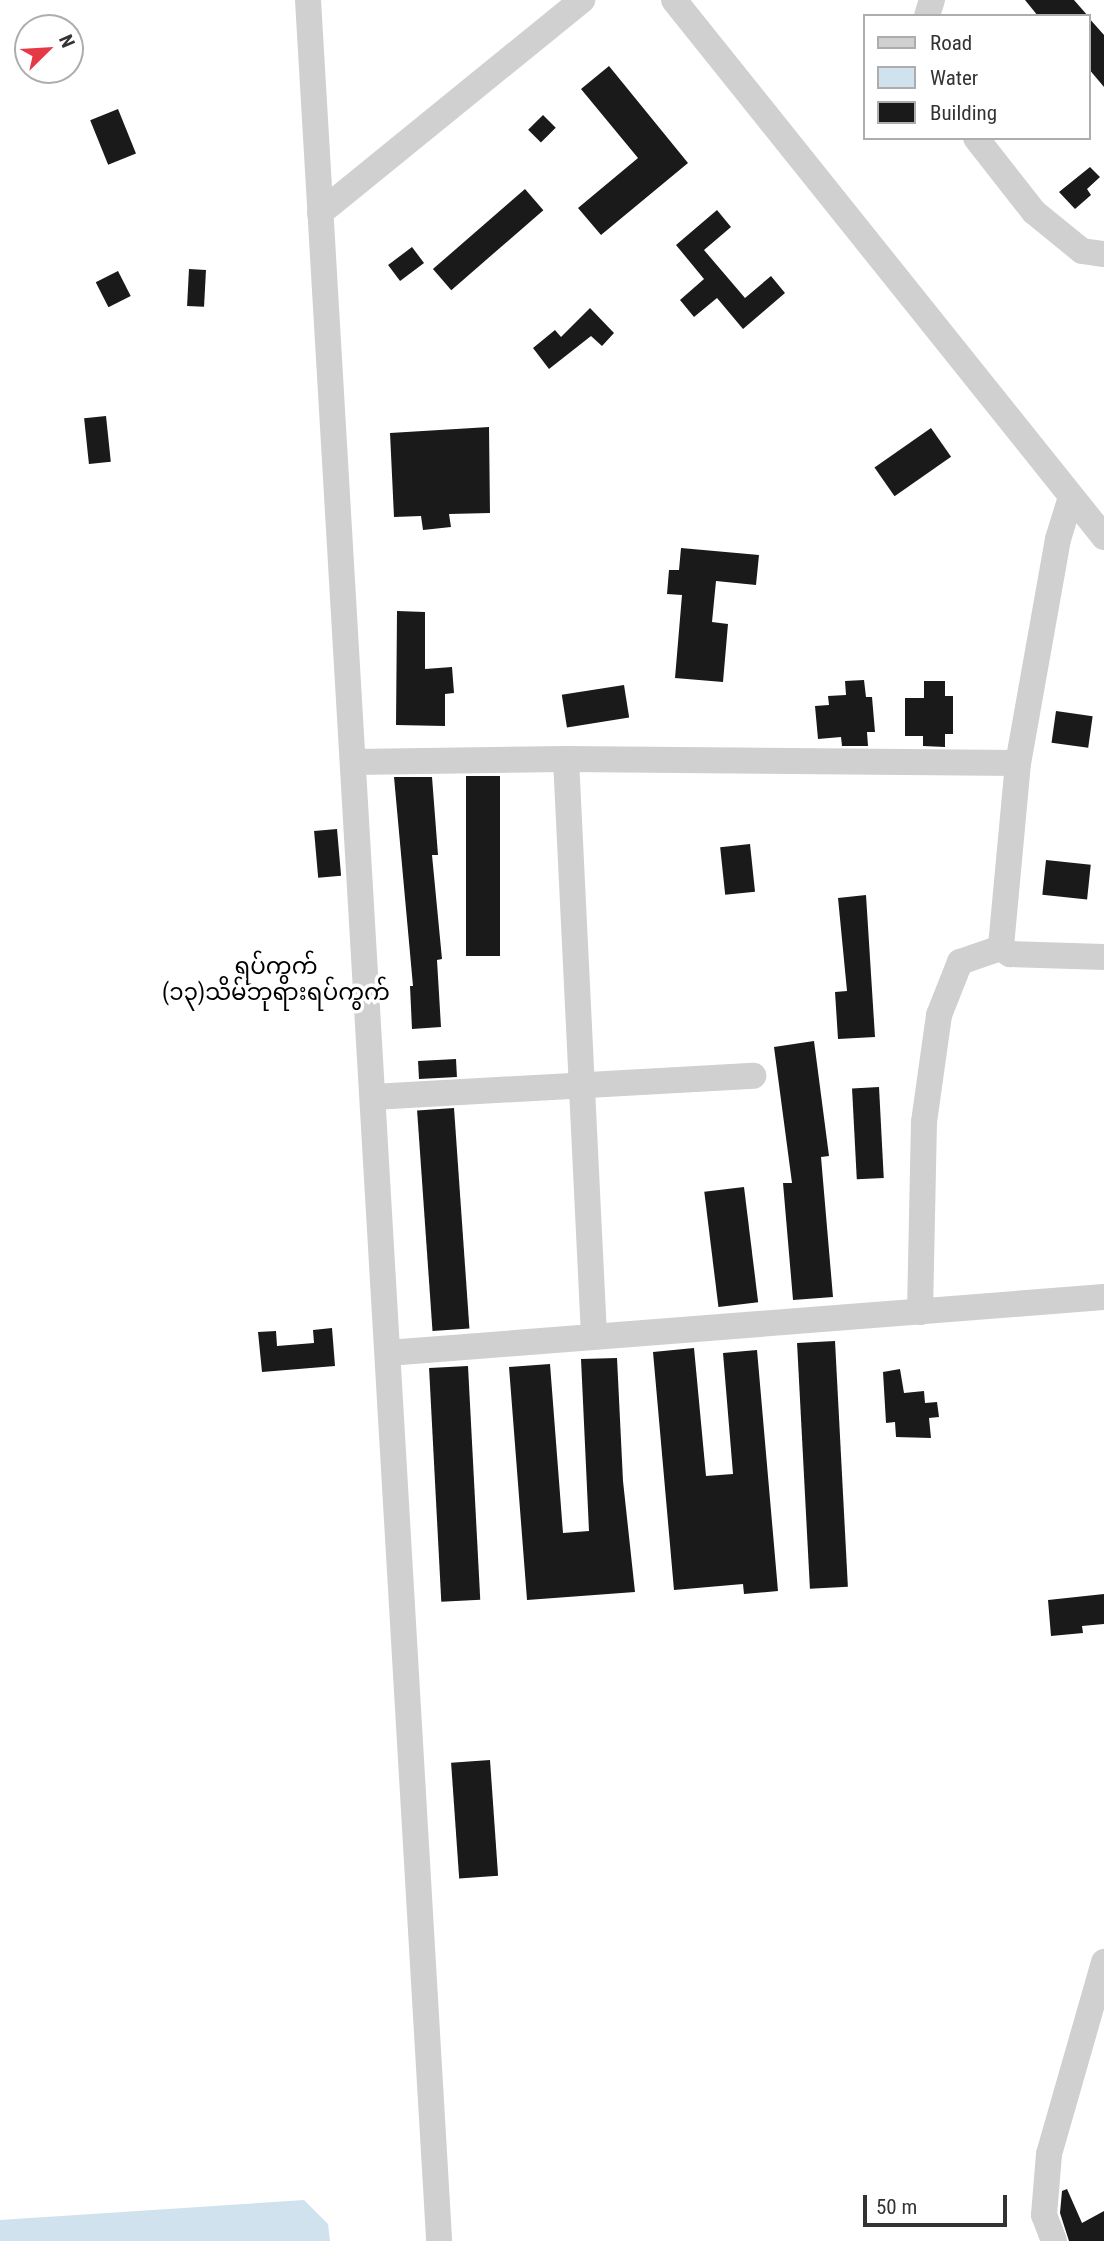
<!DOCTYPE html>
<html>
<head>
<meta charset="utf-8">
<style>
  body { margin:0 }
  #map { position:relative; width:1104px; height:2241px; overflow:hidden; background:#fff; font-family:"Roboto Condensed","Noto Sans Myanmar",sans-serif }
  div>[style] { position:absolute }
  .water>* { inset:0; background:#cfe2ee }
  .building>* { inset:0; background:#1a1a1a; transform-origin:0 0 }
  .minor>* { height:26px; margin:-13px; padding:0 13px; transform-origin:13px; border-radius:13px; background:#d0d0d0 }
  span { translate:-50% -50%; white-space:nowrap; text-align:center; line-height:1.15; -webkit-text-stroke:7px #fff; paint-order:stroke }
  .quarter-label { font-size:23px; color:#000 }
  .legend { position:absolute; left:863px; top:14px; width:228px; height:126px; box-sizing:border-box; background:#fff; border:2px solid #adadad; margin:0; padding:9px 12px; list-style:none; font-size:21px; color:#333 }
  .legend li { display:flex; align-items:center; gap:14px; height:35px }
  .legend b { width:35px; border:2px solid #adadad }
  .north { position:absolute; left:14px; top:14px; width:70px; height:70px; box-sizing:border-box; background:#fff; border:2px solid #adadad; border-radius:50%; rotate:66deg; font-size:19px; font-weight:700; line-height:28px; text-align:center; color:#333 }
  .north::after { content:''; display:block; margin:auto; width:24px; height:32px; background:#e63946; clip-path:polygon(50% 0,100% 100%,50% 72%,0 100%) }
  .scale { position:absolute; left:863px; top:2195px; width:144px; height:32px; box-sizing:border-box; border:4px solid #333; border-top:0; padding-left:9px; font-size:21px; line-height:24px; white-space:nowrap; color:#333; -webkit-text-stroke:5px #fff; paint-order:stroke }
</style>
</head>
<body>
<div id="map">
  <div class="water">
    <i style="clip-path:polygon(304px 2200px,328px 2224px,330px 2241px,0 2241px,0 2220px)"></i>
  </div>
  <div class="building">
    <i style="clip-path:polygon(1025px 0,1074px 0,1088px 16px,1038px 16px)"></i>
    <i style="clip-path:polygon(1088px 17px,1104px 35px,1104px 87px,1088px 68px)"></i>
    <i style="clip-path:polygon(609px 66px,688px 163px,601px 235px,578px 208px,638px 158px,581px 89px)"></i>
    <i style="left:118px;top:109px;width:48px;height:30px;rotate:68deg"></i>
    <i style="left:543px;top:115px;width:18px;height:21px;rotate:45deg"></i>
    <i style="clip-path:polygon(1090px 167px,1100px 177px,1087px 189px,1091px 195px,1075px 209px,1059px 192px)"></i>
    <i style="left:525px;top:189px;width:28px;height:122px;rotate:49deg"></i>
    <i style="clip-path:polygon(717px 210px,731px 227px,704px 250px,745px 298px,771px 276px,785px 293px,743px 329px,717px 298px,694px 317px,680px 300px,704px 279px,676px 245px)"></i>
    <i style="left:412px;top:247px;width:20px;height:30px;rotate:53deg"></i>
    <i style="left:189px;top:269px;width:17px;height:37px;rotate:3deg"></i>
    <i style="left:118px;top:271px;width:28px;height:25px;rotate:63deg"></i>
    <i style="clip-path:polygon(590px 308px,614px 333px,602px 346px,591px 336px,549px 369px,533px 348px,555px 330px,561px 337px)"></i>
    <i style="left:106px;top:416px;width:46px;height:22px;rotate:84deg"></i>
    <i style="clip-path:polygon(489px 427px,490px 513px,449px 514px,451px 527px,423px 530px,421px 516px,394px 517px,390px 433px)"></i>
    <i style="left:931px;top:428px;width:35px;height:69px;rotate:55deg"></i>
    <i style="clip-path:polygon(681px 548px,759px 555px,756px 585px,716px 581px,712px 622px,728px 624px,723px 682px,675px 678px,682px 595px,667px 594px,669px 570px,679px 570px)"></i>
    <i style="clip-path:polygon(397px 611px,425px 612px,425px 669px,452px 667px,454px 693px,445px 694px,445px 726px,396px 725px)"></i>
    <i style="clip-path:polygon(864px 680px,866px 697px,872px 697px,875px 732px,867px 732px,868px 746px,842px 746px,841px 737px,818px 739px,815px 706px,829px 705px,828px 696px,846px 695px,845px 681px)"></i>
    <i style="clip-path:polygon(924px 681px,945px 681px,945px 696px,953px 696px,953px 734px,945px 734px,945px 747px,923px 746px,923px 736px,905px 736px,905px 698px,924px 698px)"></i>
    <i style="left:624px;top:685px;width:33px;height:63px;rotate:81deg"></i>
    <i style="left:1056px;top:711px;width:37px;height:32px;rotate:8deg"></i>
    <i style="left:466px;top:776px;width:34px;height:180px"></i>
    <i style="clip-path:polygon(394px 777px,432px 777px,438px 855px,432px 855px,442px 959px,437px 960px,441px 1027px,412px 1029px,410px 986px,413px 986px)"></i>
    <i style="left:337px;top:829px;width:47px;height:23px;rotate:85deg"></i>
    <i style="left:750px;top:844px;width:48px;height:30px;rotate:84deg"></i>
    <i style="left:1046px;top:860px;width:45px;height:35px;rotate:6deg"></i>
    <i style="clip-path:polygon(866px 895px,875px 1037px,838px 1039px,835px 992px,847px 991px,838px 898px)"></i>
    <i style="clip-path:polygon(814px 1041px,829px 1156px,821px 1157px,833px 1297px,793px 1300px,783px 1183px,792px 1183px,774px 1047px)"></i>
    <i style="left:456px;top:1059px;width:18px;height:38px;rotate:87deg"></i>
    <i style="left:879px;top:1087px;width:91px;height:27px;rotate:87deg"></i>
    <i style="left:454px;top:1108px;width:221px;height:37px;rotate:86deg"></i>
    <i style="left:744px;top:1187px;width:116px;height:40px;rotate:83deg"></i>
    <i style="clip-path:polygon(332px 1328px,335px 1366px,262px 1372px,258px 1332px,276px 1331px,277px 1346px,314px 1343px,313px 1330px)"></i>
    <i style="left:835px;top:1341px;width:246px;height:38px;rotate:87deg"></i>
    <i style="clip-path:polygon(694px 1348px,706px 1476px,733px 1474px,723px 1353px,757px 1350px,778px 1591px,744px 1594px,743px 1584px,674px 1590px,653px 1352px)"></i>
    <i style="clip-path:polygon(617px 1358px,623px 1481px,635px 1592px,527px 1600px,509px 1367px,550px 1364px,563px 1533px,589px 1531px,581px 1359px)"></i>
    <i style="left:468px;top:1366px;width:234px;height:39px;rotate:87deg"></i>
    <i style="clip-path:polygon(900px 1369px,904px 1393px,924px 1391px,925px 1403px,937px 1402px,939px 1417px,929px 1418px,931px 1438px,896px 1437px,895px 1422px,886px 1423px,883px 1372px)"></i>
    <i style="clip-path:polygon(1104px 1594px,1104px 1624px,1082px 1626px,1083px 1633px,1051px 1636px,1048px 1600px)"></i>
    <i style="left:490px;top:1760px;width:116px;height:39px;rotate:86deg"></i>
    <i style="clip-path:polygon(1067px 2189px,1082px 2223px,1104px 2211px,1104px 2241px,1069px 2241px,1060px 2213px,1062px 2191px)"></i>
  </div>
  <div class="minor">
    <i style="left:308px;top:0;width:2245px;rotate:86.65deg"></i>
    <i style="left:674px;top:0;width:688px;rotate:51.31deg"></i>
    <i style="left:927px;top:16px;width:17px;rotate:-73deg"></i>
    <i style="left:976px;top:138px;width:94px;rotate:51.9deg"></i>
    <i style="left:1034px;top:212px;width:62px;rotate:39.1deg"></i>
    <i style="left:1082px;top:251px;width:22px;rotate:8deg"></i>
    <i style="left:320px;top:213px;width:338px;rotate:-39.1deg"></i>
    <i style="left:1071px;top:497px;width:44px;rotate:107.2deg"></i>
    <i style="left:1058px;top:539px;width:228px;rotate:100.1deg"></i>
    <i style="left:1018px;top:763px;width:186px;rotate:95.3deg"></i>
    <i style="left:1001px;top:948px;width:11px;rotate:34deg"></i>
    <i style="left:1010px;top:954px;width:94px;rotate:1.8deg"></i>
    <i style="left:566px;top:759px;width:577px;rotate:87.22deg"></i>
    <i style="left:354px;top:762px;width:212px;rotate:-0.8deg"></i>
    <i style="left:566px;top:759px;width:452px;rotate:0.5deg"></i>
    <i style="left:373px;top:1097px;width:381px;rotate:-3.2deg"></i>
    <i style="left:920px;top:1312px;width:190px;rotate:-88.8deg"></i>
    <i style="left:924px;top:1122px;width:108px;rotate:-82deg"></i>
    <i style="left:939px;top:1015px;width:57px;rotate:-68.4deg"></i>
    <i style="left:960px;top:962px;width:43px;rotate:-18.9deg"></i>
    <i style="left:388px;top:1353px;width:718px;rotate:-4.47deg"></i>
    <i style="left:1054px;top:2241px;width:28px;rotate:-111deg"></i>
    <i style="left:1044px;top:2215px;width:61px;rotate:-85.3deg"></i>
    <i style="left:1049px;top:2154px;width:200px;rotate:-74deg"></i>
  </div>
  <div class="quarter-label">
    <span style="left:276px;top:980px">ရပ်ကွက်<br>(၁၃)သိမ်ဘုရားရပ်ကွက်</span>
  </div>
  <ul class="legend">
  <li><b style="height:9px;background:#d0d0d0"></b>Road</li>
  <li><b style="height:19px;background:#cfe2ee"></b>Water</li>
  <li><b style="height:19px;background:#1a1a1a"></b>Building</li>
  </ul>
  <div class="north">N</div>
  <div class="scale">50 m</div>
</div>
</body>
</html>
